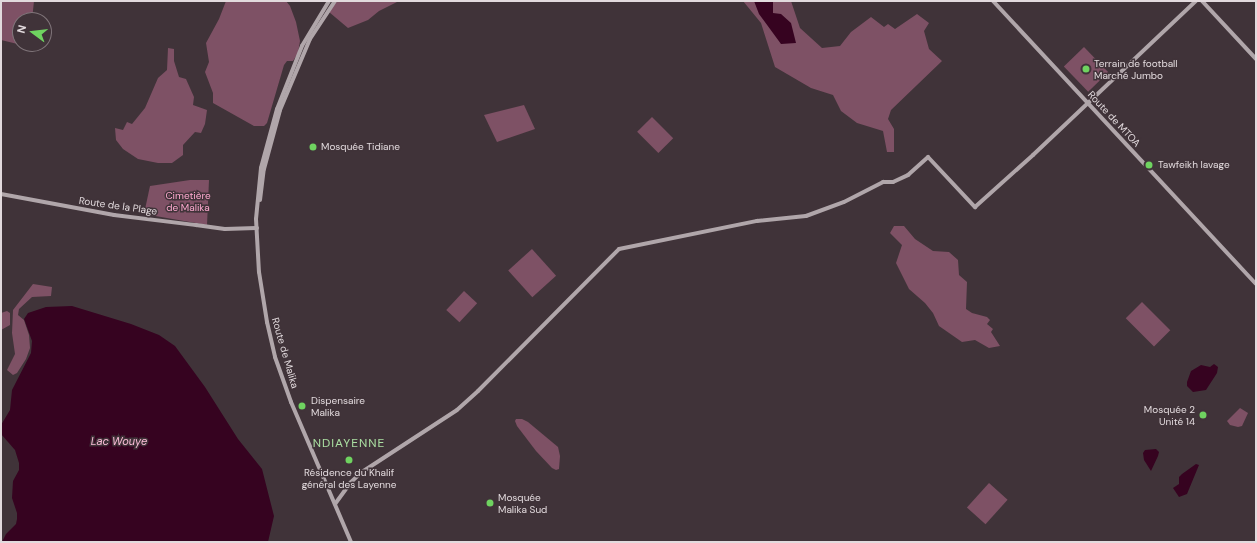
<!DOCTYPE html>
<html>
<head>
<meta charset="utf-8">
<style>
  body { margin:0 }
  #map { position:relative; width:1257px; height:543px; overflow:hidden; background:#403339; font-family:"DM Sans",sans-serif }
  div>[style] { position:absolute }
  .green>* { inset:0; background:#7e5165; transform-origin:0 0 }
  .water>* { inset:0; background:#360320 }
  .secondary>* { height:4px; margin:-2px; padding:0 2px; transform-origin:2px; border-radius:2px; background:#b0a6aa }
  .dots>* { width:11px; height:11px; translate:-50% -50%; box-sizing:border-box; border:2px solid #403339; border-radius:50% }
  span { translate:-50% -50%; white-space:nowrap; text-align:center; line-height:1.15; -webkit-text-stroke:3px #403339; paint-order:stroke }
  .poi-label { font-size:10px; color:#e2dadd }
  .left { translate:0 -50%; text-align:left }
  .right { translate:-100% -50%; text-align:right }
  .street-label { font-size:10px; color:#e2dadd }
  .park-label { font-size:10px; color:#fea9cf }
  .water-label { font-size:11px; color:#fcbcd8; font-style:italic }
  .quarter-label { font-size:12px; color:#abe0a2; letter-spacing:1px }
  .frame { position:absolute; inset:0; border:2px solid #e2dadd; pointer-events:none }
  .north { position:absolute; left:12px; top:12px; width:40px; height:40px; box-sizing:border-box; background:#403339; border:1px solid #81767b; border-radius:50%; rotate:285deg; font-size:11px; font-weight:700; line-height:16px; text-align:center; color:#e2dadd }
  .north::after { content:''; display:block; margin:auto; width:14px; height:18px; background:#6fd360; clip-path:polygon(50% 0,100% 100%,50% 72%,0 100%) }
</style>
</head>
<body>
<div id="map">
  <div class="green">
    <i style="clip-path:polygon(1px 1px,34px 1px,32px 20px,20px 20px,20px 44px,30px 44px,30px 47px,1px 40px)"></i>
    <i style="clip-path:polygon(226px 1px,286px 1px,290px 6px,296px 22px,300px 41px,298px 53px,293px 61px,287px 61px,284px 65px,267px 123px,264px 126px,254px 126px,213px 103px,213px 93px,205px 72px,209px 62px,206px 43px,219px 19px)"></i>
    <i style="clip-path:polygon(337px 1px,399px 1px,379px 11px,368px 20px,348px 28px,329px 12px)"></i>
    <i style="clip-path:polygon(743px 1px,791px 1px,800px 28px,822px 48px,840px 46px,851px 32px,871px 17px,884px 27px,888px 24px,895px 29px,917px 14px,929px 23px,924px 31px,929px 49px,942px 61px,891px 110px,888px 119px,894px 129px,894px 152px,887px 152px,883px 131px,857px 123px,841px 111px,833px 95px,811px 88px,775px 67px,761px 23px)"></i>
    <i style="left:1084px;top:47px;width:35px;height:28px;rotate:46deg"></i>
    <i style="clip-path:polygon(168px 48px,174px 49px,174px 61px,179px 77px,186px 79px,194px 97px,193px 105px,207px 110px,205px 124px,201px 133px,195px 132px,183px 145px,183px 155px,172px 163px,158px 163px,138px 159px,123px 149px,116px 140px,115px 128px,123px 130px,127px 122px,132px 124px,145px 108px,158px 78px,167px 70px)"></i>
    <i style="clip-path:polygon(524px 105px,535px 129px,497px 142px,484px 115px)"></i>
    <i style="left:652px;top:117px;width:30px;height:21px;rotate:45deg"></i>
    <i style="clip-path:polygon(190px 180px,209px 180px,207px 225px,144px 214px,150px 186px)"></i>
    <i style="clip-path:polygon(894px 226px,904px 226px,915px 239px,933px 251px,949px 252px,958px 260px,959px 275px,967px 282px,966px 309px,972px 313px,987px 317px,990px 320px,987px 324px,993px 329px,991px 332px,1000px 346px,989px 348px,975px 340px,962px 342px,939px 326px,933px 313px,925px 303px,909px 289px,896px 263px,902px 245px,890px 233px)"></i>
    <i style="left:532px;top:249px;width:36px;height:32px;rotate:48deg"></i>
    <i style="clip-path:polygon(33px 284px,52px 287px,51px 296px,32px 297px,19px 309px,18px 315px,24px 320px,29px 335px,30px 348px,26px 359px,17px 373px,13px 375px,7px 370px,15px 354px,12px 333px,13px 310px)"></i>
    <i style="left:464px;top:291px;width:18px;height:26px;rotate:43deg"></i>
    <i style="left:1142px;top:302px;width:40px;height:23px;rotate:45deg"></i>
    <i style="clip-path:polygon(7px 311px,10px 313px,10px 325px,1px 330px,1px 313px)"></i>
    <i style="clip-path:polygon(1240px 408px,1248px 413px,1242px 426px,1238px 427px,1230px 425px,1227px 421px)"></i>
    <i style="clip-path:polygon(516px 419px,522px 419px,528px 422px,558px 447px,560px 456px,559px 469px,556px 470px,552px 468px,536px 451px,517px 426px,515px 421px)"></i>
    <i style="left:989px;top:483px;width:25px;height:33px;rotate:42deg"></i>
  </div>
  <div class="water">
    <i style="clip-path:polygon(754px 1px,773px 1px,773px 13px,781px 14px,791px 23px,796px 43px,781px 44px,759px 14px)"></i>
    <i style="clip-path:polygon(72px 306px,131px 324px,159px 335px,175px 346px,205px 387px,238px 439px,262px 469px,274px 516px,268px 542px,2px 542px,6px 534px,16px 524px,17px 519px,17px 513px,12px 498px,13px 481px,19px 470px,19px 463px,15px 450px,1px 434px,1px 425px,10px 410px,12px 390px,31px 353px,32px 341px,24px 319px,28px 313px,46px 307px)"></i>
    <i style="clip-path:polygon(1214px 364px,1218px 367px,1217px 373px,1206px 390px,1193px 392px,1187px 386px,1187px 382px,1191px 371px,1201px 365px,1210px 367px)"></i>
    <i style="clip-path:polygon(1156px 449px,1159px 452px,1158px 456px,1151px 471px,1144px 460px,1143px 453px,1145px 450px)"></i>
    <i style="clip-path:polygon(1196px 464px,1199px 465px,1187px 494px,1179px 497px,1173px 488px,1179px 484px,1179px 477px,1182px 474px)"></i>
  </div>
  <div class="secondary">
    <i style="left:329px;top:1px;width:52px;rotate:121deg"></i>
    <i style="left:302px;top:46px;width:68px;rotate:111.6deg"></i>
    <i style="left:277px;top:109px;width:61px;rotate:105.2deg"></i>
    <i style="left:261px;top:168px;width:51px;rotate:95.6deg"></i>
    <i style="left:256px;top:219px;width:53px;rotate:86.8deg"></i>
    <i style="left:259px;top:272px;width:51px;rotate:80.9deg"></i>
    <i style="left:267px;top:322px;width:36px;rotate:77deg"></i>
    <i style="left:275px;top:357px;width:48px;rotate:70.4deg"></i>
    <i style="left:291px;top:402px;width:152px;rotate:66.8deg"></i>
    <i style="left:993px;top:1px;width:386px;rotate:47.1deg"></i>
    <i style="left:1202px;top:1px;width:79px;rotate:47deg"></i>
    <i style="left:1px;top:194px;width:115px;rotate:10.5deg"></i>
    <i style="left:114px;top:215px;width:83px;rotate:7deg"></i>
    <i style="left:196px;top:225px;width:29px;rotate:8deg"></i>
    <i style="left:225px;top:229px;width:32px;rotate:-2deg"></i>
    <i style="left:260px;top:200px;width:31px;rotate:-83deg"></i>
    <i style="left:264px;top:169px;width:61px;rotate:-74.8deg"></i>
    <i style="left:280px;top:110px;width:77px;rotate:-67.1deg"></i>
    <i style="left:310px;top:39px;width:45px;rotate:-56.7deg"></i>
    <i style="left:335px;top:504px;width:26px;rotate:-54deg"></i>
    <i style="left:350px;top:483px;width:16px;rotate:-43deg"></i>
    <i style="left:362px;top:472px;width:113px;rotate:-33.1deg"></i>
    <i style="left:457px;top:410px;width:28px;rotate:-42deg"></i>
    <i style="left:478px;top:391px;width:200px;rotate:-45.2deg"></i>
    <i style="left:619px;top:249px;width:141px;rotate:-11.5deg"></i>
    <i style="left:757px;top:221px;width:49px;rotate:-5.8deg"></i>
    <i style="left:806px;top:216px;width:40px;rotate:-20.2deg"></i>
    <i style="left:844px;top:202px;width:44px;rotate:-27.1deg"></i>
    <i style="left:883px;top:182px;width:10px"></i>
    <i style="left:893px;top:182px;width:17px;rotate:-25deg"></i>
    <i style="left:908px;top:175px;width:27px;rotate:-42deg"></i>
    <i style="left:928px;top:157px;width:69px;rotate:46.8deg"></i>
    <i style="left:975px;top:207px;width:78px;rotate:-41.9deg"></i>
    <i style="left:1033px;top:155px;width:224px;rotate:-43.4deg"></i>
  </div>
  <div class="dots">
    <i style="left:1086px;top:69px;background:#6fd360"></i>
    <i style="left:313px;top:147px;background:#6fd360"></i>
    <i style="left:1149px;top:165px;background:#6fd360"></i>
    <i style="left:302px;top:406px;background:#6fd360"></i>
    <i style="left:1203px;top:415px;background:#6fd360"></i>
    <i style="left:349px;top:460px;background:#6fd360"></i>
    <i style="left:490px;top:503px;background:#6fd360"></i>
  </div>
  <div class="poi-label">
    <span class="left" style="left:1094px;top:69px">Terrain de football<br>Marché Jumbo</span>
    <span class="left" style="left:321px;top:147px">Mosquée Tidiane</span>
    <span class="left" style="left:1158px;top:165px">Tawfeikh lavage</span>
    <span class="left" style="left:311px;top:406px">Dispensaire<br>Malika</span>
    <span class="right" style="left:1195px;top:415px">Mosquée 2<br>Unité 14</span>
    <span style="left:349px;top:478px">Résidence du Khalif<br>général des Layenne</span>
    <span class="left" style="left:498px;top:503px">Mosquée<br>Malika Sud</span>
  </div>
  <div class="street-label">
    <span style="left:1114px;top:119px;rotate:47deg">Route de MTOA</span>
    <span style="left:118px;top:206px;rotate:8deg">Route de la Plage</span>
    <span style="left:285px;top:353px;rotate:74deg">Route de Malika</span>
  </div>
  <div class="park-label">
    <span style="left:188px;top:201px">Cimetière<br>de Malika</span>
  </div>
  <div class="water-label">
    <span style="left:119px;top:441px">Lac Wouye</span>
  </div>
  <div class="quarter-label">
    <span style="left:349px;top:444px">NDIAYENNE</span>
  </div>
  <div class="frame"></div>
  <div class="north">N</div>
</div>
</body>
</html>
